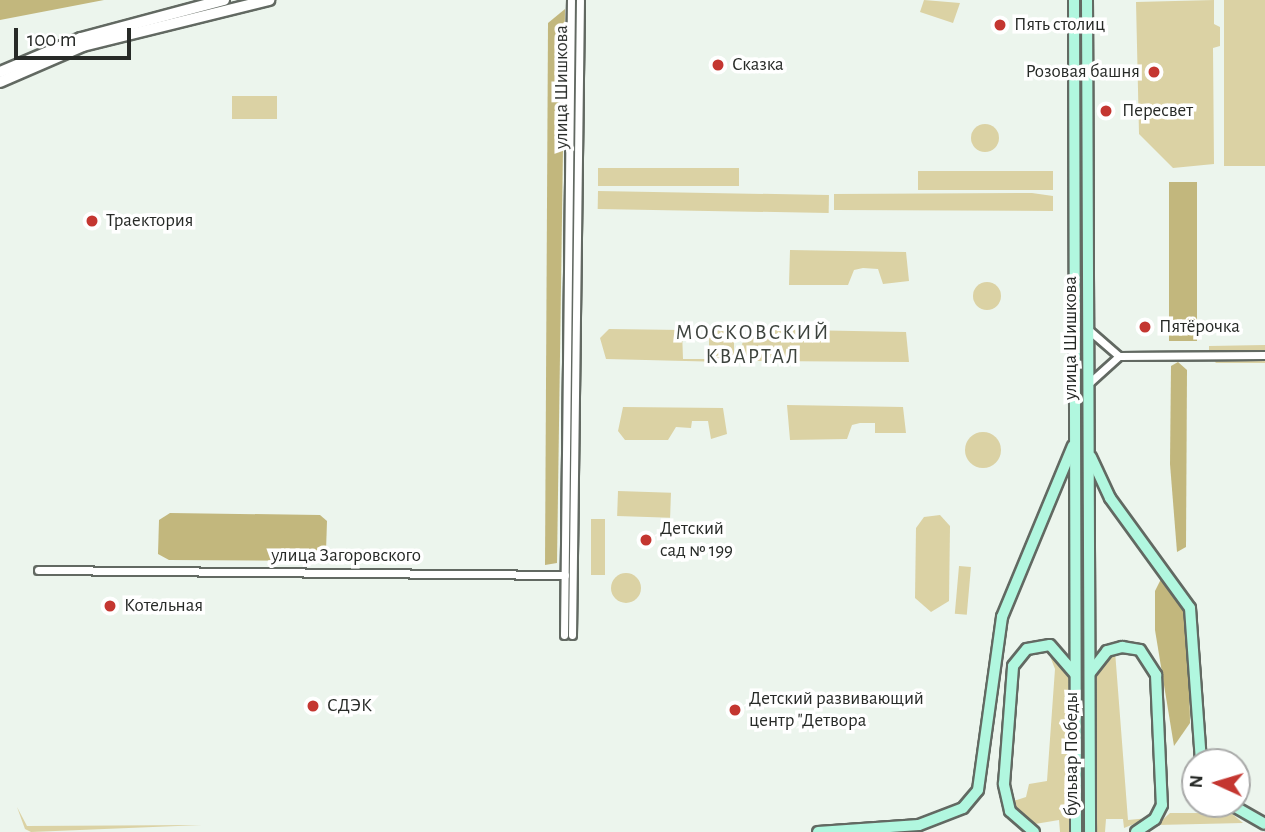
<!DOCTYPE html>
<html>
<head>
<meta charset="utf-8">
<style>
  body { margin:0 }
  #map { position:relative; width:1265px; height:832px; overflow:hidden; background:#ecf5ed; font-family:"Alegreya Sans",sans-serif }
  div>[style] { position:absolute }
  .green>* { inset:0; background:#dbd2a4; transform-origin:0 0 }
  .round { border-radius:50% }
  .forest>* { inset:0; background:#c2b77d; transform-origin:0 0 }
  .roads { filter:drop-shadow(2px 0 #626962) drop-shadow(-2px 0 #626962) drop-shadow(0 2px #626962) drop-shadow(0 -2px #626962) }
  .street>* { height:7px; margin:-3.5px; padding:0 3.5px; transform-origin:3.5px; border-radius:3.5px; background:#fff }
  .secondary>* { height:10px; margin:-5px; padding:0 5px; transform-origin:5px; border-radius:5px; background:#fff }
  .primary>* { height:10px; margin:-5px; padding:0 5px; transform-origin:5px; border-radius:5px; background:#b1f7df }
  .dots>* { width:19px; height:19px; translate:-50% -50%; box-sizing:border-box; border:4px solid #fff; border-radius:50% }
  span { translate:-50% -50%; white-space:nowrap; text-align:center; line-height:1.15; -webkit-text-stroke:7px #fff; paint-order:stroke }
  .poi-label { font-size:19px; color:#272a27 }
  .left { translate:0 -50%; text-align:left }
  .right { translate:-100% -50%; text-align:right }
  .street-label { font-size:19px; color:#272a27 }
  .neighbourhood-label { font-size:21px; color:#3d433d; letter-spacing:2px }
  .north { position:absolute; left:1181px; top:748px; width:70px; height:70px; box-sizing:border-box; background:#fff; border:2px solid #a9aaa9; border-radius:50%; rotate:274deg; font-size:19px; font-weight:700; line-height:28px; text-align:center; color:#272a27 }
  .north::after { content:''; display:block; margin:auto; width:24px; height:32px; background:#c43630; clip-path:polygon(50% 0,100% 100%,50% 72%,0 100%) }
  .scale { position:absolute; left:14px; top:28px; width:117px; height:32px; box-sizing:border-box; border:4px solid #272a27; border-top:0; padding-left:9px; font-size:21px; line-height:24px; white-space:nowrap; color:#272a27; -webkit-text-stroke:5px #fff; paint-order:stroke }
</style>
</head>
<body>
<div id="map">
  <div class="green">
    <i style="clip-path:polygon(924px 0,960px 3px,953px 23px,920px 12px)"></i>
    <i style="clip-path:polygon(1214px 0,1214px 24px,1220px 27px,1220px 46px,1213px 48px,1214px 164px,1173px 168px,1139px 134px,1136px 2px)"></i>
    <i style="left:1224px;top:0;width:41px;height:166px"></i>
    <i style="left:232px;top:96px;width:45px;height:23px"></i>
    <i class="round" style="left:971px;top:124px;width:28px;height:28px"></i>
    <i style="left:598px;top:168px;width:141px;height:18px"></i>
    <i style="left:918px;top:171px;width:135px;height:19px"></i>
    <i style="left:598px;top:191px;width:231px;height:18px;rotate:1deg"></i>
    <i style="clip-path:polygon(1032px 193px,1053px 196px,1053px 211px,834px 210px,834px 194px)"></i>
    <i style="left:1079px;top:197px;width:5px;height:635px"></i>
    <i style="clip-path:polygon(790px 250px,906px 252px,909px 281px,883px 284px,878px 269px,863px 268px,854px 270px,848px 285px,789px 285px)"></i>
    <i class="round" style="left:973px;top:282px;width:28px;height:28px"></i>
    <i style="clip-path:polygon(609px 329px,682px 330px,683px 359px,709px 359px,709px 330px,727px 331px,734px 336px,734px 355px,725px 362px,606px 359px,600px 338px)"></i>
    <i style="clip-path:polygon(750px 329px,906px 332px,909px 362px,748px 361px,742px 344px)"></i>
    <i style="clip-path:polygon(1265px 345px,1265px 363px,1216px 363px,1209px 355px,1209px 346px)"></i>
    <i style="clip-path:polygon(787px 405px,903px 407px,906px 433px,875px 433px,875px 423px,860px 423px,852px 425px,847px 439px,790px 440px)"></i>
    <i style="clip-path:polygon(623px 407px,723px 408px,727px 434px,711px 439px,708px 421px,692px 421px,691px 428px,676px 427px,668px 440px,625px 440px,618px 431px)"></i>
    <i class="round" style="left:965px;top:432px;width:36px;height:36px"></i>
    <i style="left:618px;top:491px;width:53px;height:25px;rotate:2deg"></i>
    <i style="clip-path:polygon(940px 515px,950px 526px,949px 601px,931px 612px,915px 598px,916px 528px,924px 517px)"></i>
    <i style="left:591px;top:519px;width:14px;height:56px"></i>
    <i style="left:959px;top:566px;width:12px;height:48px;rotate:5deg"></i>
    <i class="round" style="left:611px;top:573px;width:30px;height:30px"></i>
    <i style="clip-path:polygon(1048px 651px,1069px 675px,1069px 832px,1060px 832px,1059px 820px,1029px 825px,1010px 802px,1026px 797px,1029px 784px,1047px 781px,1055px 669px)"></i>
    <i style="clip-path:polygon(1115px 651px,1128px 820px,1149px 818px,1124px 828px,1123px 819px,1106px 819px,1105px 832px,1096px 832px,1097px 670px)"></i>
    <i style="clip-path:polygon(17px 807px,27px 826px,202px 825px,31px 832px,25px 829px)"></i>
    <i style="clip-path:polygon(1170px 813px,1231px 813px,1243px 823px,1157px 825px)"></i>
  </div>
  <div class="forest">
    <i style="clip-path:polygon(0 0,104px 0,0 20px)"></i>
    <i style="clip-path:polygon(565px 9px,557px 563px,545px 565px,548px 23px)"></i>
    <i style="left:1169px;top:182px;width:28px;height:159px"></i>
    <i style="clip-path:polygon(1178px 362px,1187px 370px,1186px 547px,1177px 552px,1170px 464px,1171px 366px)"></i>
    <i style="clip-path:polygon(170px 513px,320px 515px,327px 521px,326px 551px,318px 561px,169px 560px,158px 554px,159px 520px)"></i>
    <i style="clip-path:polygon(1162px 577px,1188px 612px,1190px 723px,1174px 746px,1155px 630px,1155px 591px)"></i>
  </div>
  <div class="roads">
    <div class="street">
      <i style="left:1090px;top:331px;width:38px;rotate:41deg"></i>
      <i style="left:1119px;top:356px;width:39px;rotate:138deg"></i>
      <i style="left:1119px;top:356px;width:146px;rotate:-0.4deg"></i>
      <i style="left:38px;top:570px;width:527px;rotate:0.54deg"></i>
      <i style="left:564px;top:635px;width:635px;rotate:-89.37deg"></i>
      <i style="left:572px;top:635px;width:635px;rotate:-89.28deg"></i>
    </div>
    <div class="secondary">
      <i style="left:0;top:72px;width:88px;rotate:-22.8deg"></i>
      <i style="left:81px;top:38px;width:148px;rotate:-14.9deg"></i>
      <i style="left:0;top:82px;width:90px;rotate:-23.4deg"></i>
      <i style="left:83px;top:46px;width:192px;rotate:-13.9deg"></i>
    </div>
    <div class="primary">
      <i style="left:1074px;top:0;width:832px;rotate:89.86deg"></i>
      <i style="left:1087px;top:0;width:832px;rotate:89.79deg"></i>
      <i style="left:1091px;top:457px;width:45px;rotate:65.1deg"></i>
      <i style="left:1110px;top:498px;width:136px;rotate:54deg"></i>
      <i style="left:1190px;top:608px;width:154px;rotate:85.9deg"></i>
      <i style="left:1090px;top:673px;width:28px;rotate:-52deg"></i>
      <i style="left:1107px;top:651px;width:16px;rotate:-15deg"></i>
      <i style="left:1122px;top:647px;width:18px;rotate:9deg"></i>
      <i style="left:1140px;top:650px;width:30px;rotate:57deg"></i>
      <i style="left:1156px;top:675px;width:130px;rotate:87.4deg"></i>
      <i style="left:1162px;top:805px;width:16px;rotate:117deg"></i>
      <i style="left:1155px;top:819px;width:23px;rotate:146deg"></i>
      <i style="left:1230px;top:804px;width:40px;rotate:29.7deg"></i>
      <i style="left:818px;top:832px;width:101px;rotate:-4deg"></i>
      <i style="left:919px;top:825px;width:47px;rotate:-21.1deg"></i>
      <i style="left:963px;top:808px;width:23px;rotate:-50deg"></i>
      <i style="left:978px;top:790px;width:175px;rotate:-82.1deg"></i>
      <i style="left:1002px;top:617px;width:185px;rotate:-67.5deg"></i>
      <i style="left:1034px;top:832px;width:32px;rotate:-139deg"></i>
      <i style="left:1010px;top:811px;width:28px;rotate:-103deg"></i>
      <i style="left:1004px;top:784px;width:118px;rotate:-85.6deg"></i>
      <i style="left:1013px;top:666px;width:22px;rotate:-51deg"></i>
      <i style="left:1027px;top:649px;width:23px;rotate:-10deg"></i>
      <i style="left:1050px;top:645px;width:38px;rotate:49deg"></i>
    </div>
  </div>
  <div class="dots">
    <i style="left:1000px;top:25px;background:#c43630"></i>
    <i style="left:718px;top:65px;background:#c43630"></i>
    <i style="left:1154px;top:72px;background:#c43630"></i>
    <i style="left:1106px;top:111px;background:#c43630"></i>
    <i style="left:92px;top:221px;background:#c43630"></i>
    <i style="left:1145px;top:327px;background:#c43630"></i>
    <i style="left:646px;top:540px;background:#c43630"></i>
    <i style="left:110px;top:606px;background:#c43630"></i>
    <i style="left:313px;top:706px;background:#c43630"></i>
    <i style="left:735px;top:710px;background:#c43630"></i>
  </div>
  <div class="poi-label">
    <span class="left" style="left:1014px;top:25px">Пять столиц</span>
    <span class="left" style="left:732px;top:65px">Сказка</span>
    <span class="right" style="left:1140px;top:72px">Розовая башня</span>
    <span class="left" style="left:1122px;top:111px">Пересвет</span>
    <span class="left" style="left:106px;top:221px">Траектория</span>
    <span class="left" style="left:1159px;top:327px">Пятёрочка</span>
    <span class="left" style="left:660px;top:540px">Детский<br>сад № 199</span>
    <span class="left" style="left:124px;top:606px">Котельная</span>
    <span class="left" style="left:749px;top:710px">Детский развивающий<br>центр "Детвора</span>
    <span class="left" style="left:327px;top:706px">СДЭК</span>
  </div>
  <div class="street-label">
    <span style="left:562px;top:87px;rotate:-90deg">улица Шишкова</span>
    <span style="left:1071px;top:338px;rotate:-90deg">улица Шишкова</span>
    <span style="left:346px;top:556px">улица Загоровского</span>
    <span style="left:1072px;top:754px;rotate:-90deg">бульвар Победы</span>
  </div>
  <div class="neighbourhood-label">
    <span style="left:753px;top:345px">МОСКОВСКИЙ<br>КВАРТАЛ</span>
  </div>
  <div class="north">N</div>
  <div class="scale">100 m</div>
</div>
</body>
</html>
